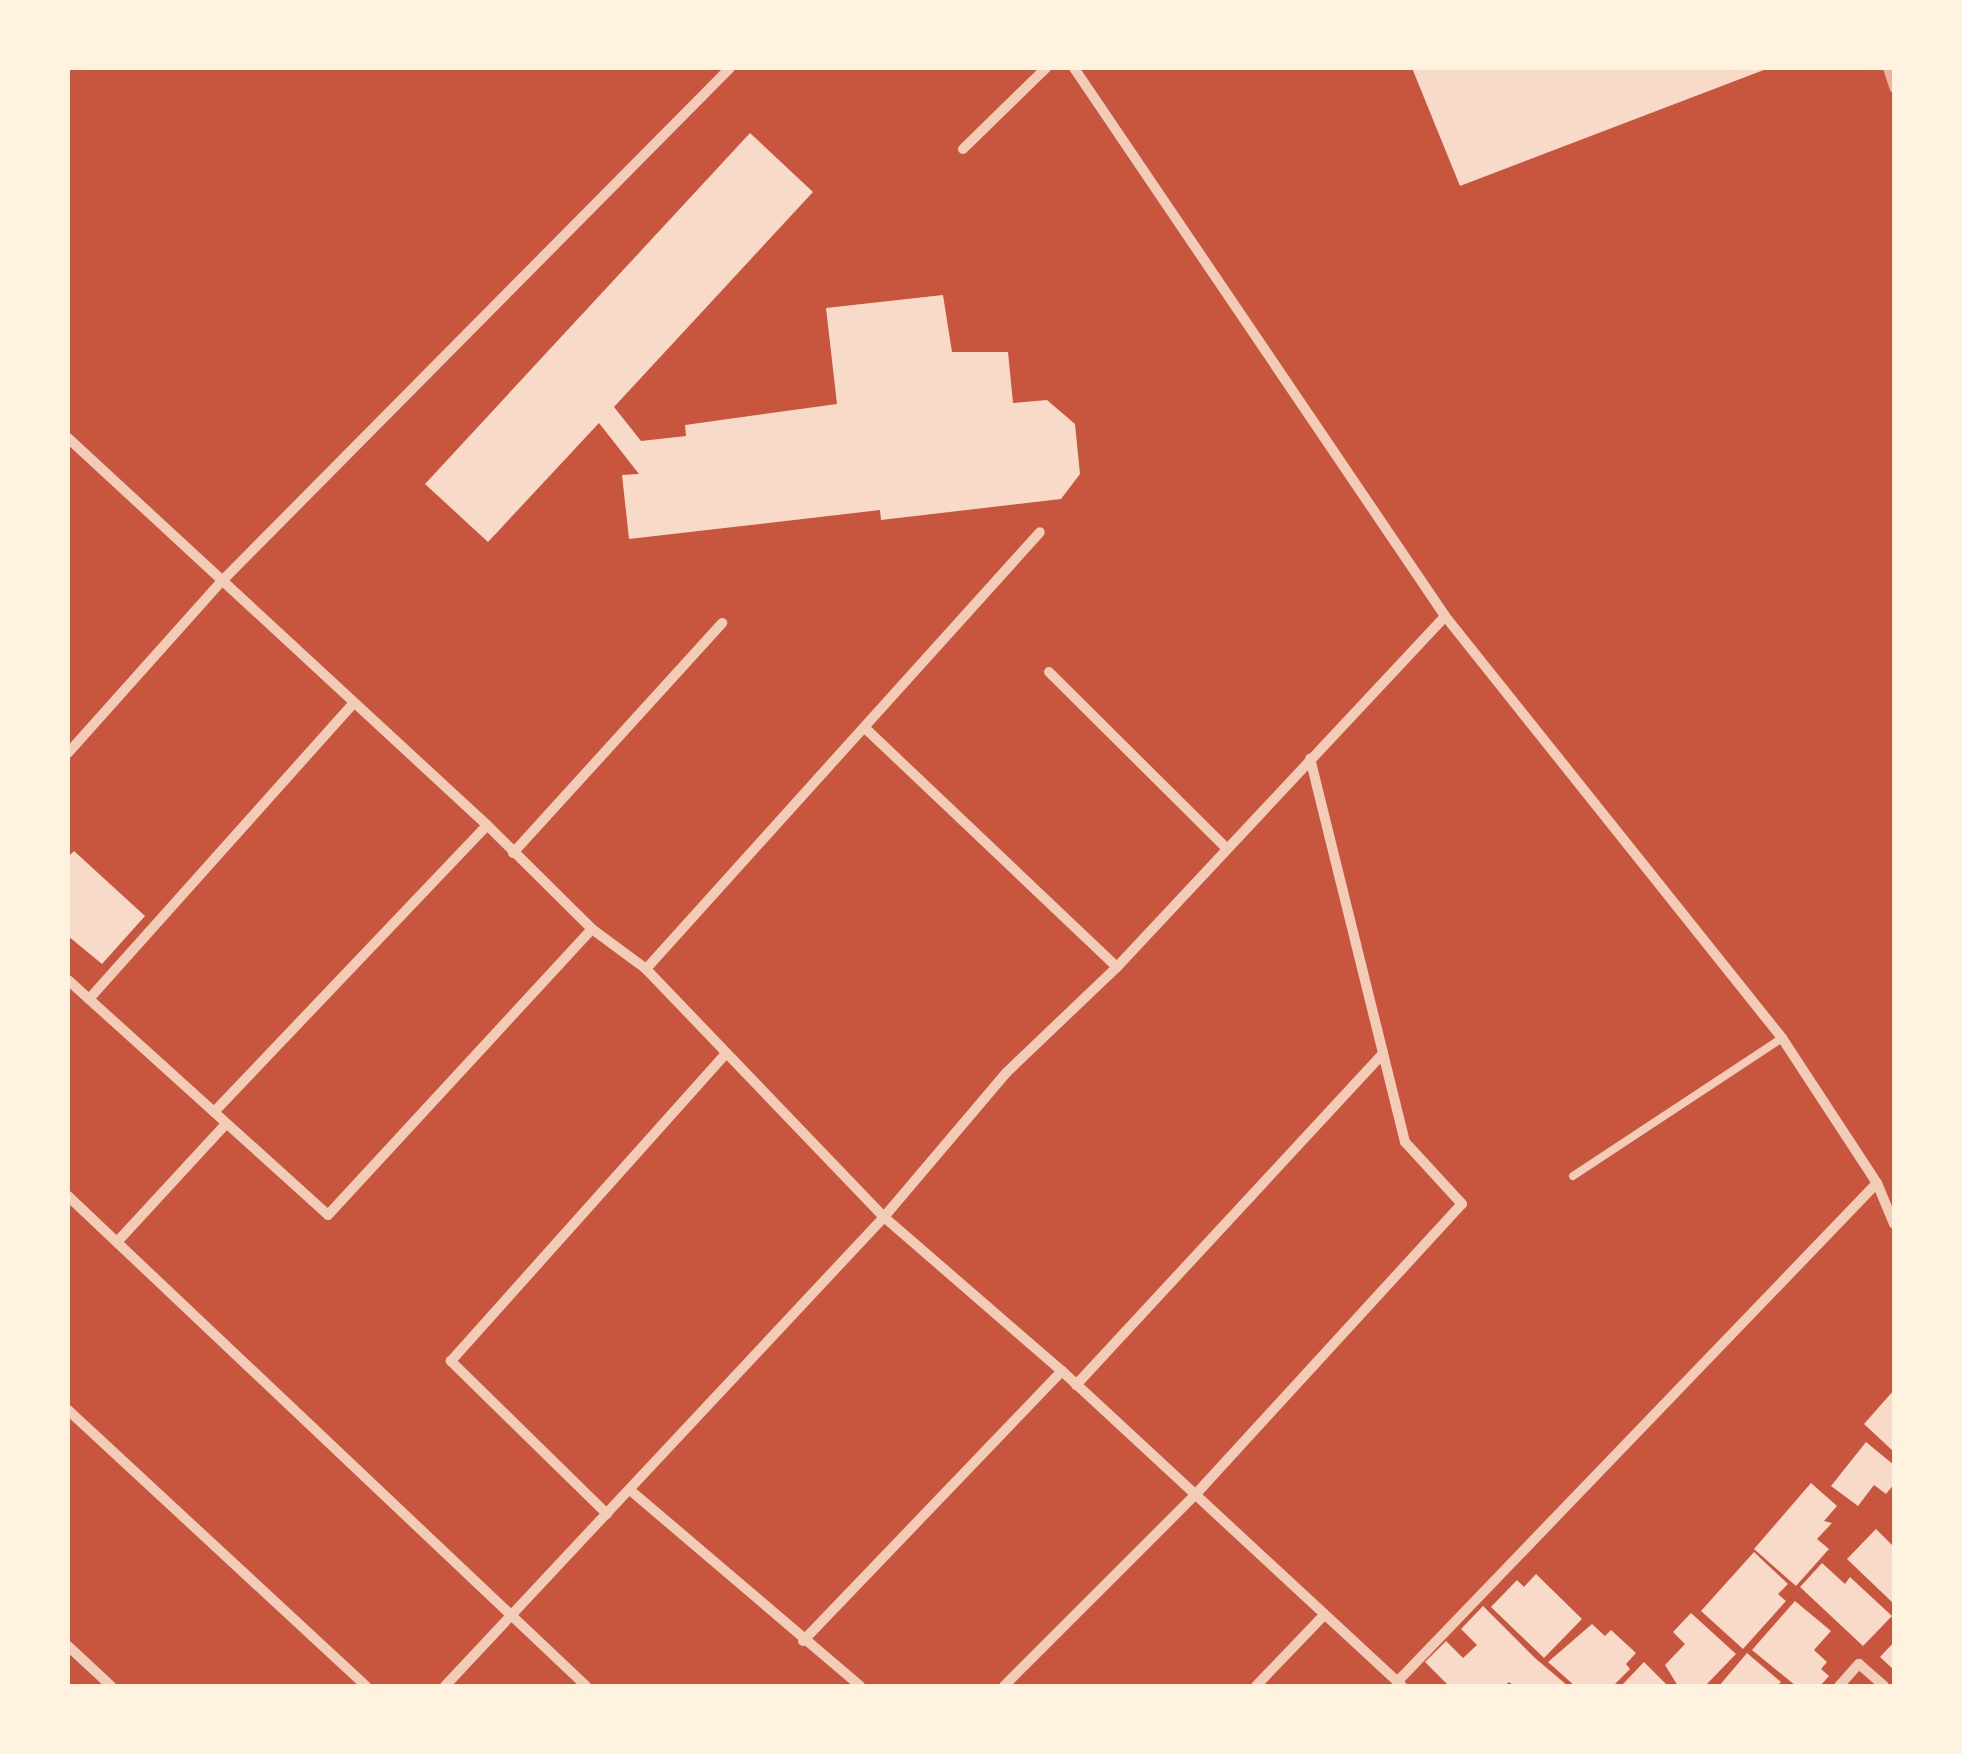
<!DOCTYPE html>
<html>
<head>
<meta charset="utf-8">
<style>
  body { margin:0 }
  #map { position:relative; width:1962px; height:1754px; overflow:hidden; background:#c8553d; font-family:Signika,sans-serif }
  div>[style] { position:absolute }
  .building>* { inset:0; background:#f7dbc8 }
  .service>* { height:8px; margin:-4px; padding:0 4px; transform-origin:4px; border-radius:4px; background:#f1ccb7 }
  .minor>* { height:10px; margin:-5px; padding:0 5px; transform-origin:5px; border-radius:5px; background:#f1ccb7 }
  .rail>* { height:8px; margin:-4px; padding:0 4px; transform-origin:4px; border-radius:4px; background:#e9b49f }
  span { translate:-50% -50%; white-space:nowrap; text-align:center; line-height:1.15; -webkit-text-stroke:9px #fff3e0; paint-order:stroke }
  .frame { position:absolute; inset:0; border:70px solid #fff3e0; pointer-events:none }
</style>
</head>
<body>
<div id="map">
  <div class="building">
    <i style="clip-path:polygon(1412px 68px,1769px 68px,1460px 186px)"></i>
    <i style="clip-path:polygon(750px 133px,813px 192px,614px 407px,641px 441px,686px 436px,685px 425px,837px 404px,826px 308px,943px 295px,952px 352px,1008px 352px,1013px 403px,1047px 400px,1075px 424px,1080px 474px,1061px 499px,881px 520px,880px 510px,629px 539px,622px 475px,639px 474px,599px 423px,488px 542px,425px 484px)"></i>
    <i style="clip-path:polygon(74px 851px,145px 916px,102px 964px,68px 936px,68px 857px)"></i>
    <i style="clip-path:polygon(1894px 1390px,1894px 1452px,1864px 1424px)"></i>
    <i style="clip-path:polygon(1866px 1442px,1894px 1465px,1894px 1484px,1886px 1494px,1874px 1485px,1858px 1506px,1831px 1486px)"></i>
    <i style="clip-path:polygon(1811px 1483px,1837px 1506px,1824px 1521px,1832px 1523px,1817px 1539px,1829px 1549px,1796px 1586px,1754px 1549px)"></i>
    <i style="clip-path:polygon(1876px 1529px,1894px 1547px,1894px 1604px,1847px 1559px)"></i>
    <i style="clip-path:polygon(1754px 1552px,1788px 1584px,1778px 1594px,1786px 1601px,1743px 1649px,1701px 1611px)"></i>
    <i style="clip-path:polygon(1822px 1563px,1845px 1584px,1850px 1577px,1892px 1616px,1863px 1646px,1800px 1587px)"></i>
    <i style="clip-path:polygon(1536px 1574px,1582px 1619px,1544px 1658px,1491px 1607px,1517px 1580px,1524px 1587px)"></i>
    <i style="clip-path:polygon(1795px 1601px,1831px 1631px,1814px 1650px,1827px 1662px,1821px 1669px,1829px 1676px,1820px 1686px,1796px 1686px,1752px 1650px)"></i>
    <i style="clip-path:polygon(1483px 1606px,1535px 1658px,1568px 1686px,1514px 1686px,1509px 1682px,1505px 1686px,1449px 1686px,1425px 1662px,1446px 1641px,1463px 1658px,1477px 1645px,1461px 1629px)"></i>
    <i style="clip-path:polygon(1691px 1613px,1736px 1654px,1705px 1686px,1678px 1686px,1665px 1665px,1685px 1644px,1673px 1632px)"></i>
    <i style="clip-path:polygon(1592px 1624px,1605px 1636px,1611px 1630px,1636px 1653px,1626px 1664px,1630px 1669px,1613px 1686px,1575px 1686px,1548px 1662px)"></i>
    <i style="clip-path:polygon(1894px 1642px,1894px 1670px,1880px 1657px)"></i>
    <i style="clip-path:polygon(1747px 1653px,1781px 1682px,1777px 1686px,1719px 1686px)"></i>
    <i style="clip-path:polygon(1644px 1662px,1667px 1685px,1621px 1686px)"></i>
  </div>
  <div class="service">
    <i style="left:1573px;top:1176px;width:250px;rotate:-33.4deg"></i>
  </div>
  <div class="minor">
    <i style="left:1074px;top:68px;width:662px;rotate:55.9deg"></i>
    <i style="left:1445px;top:616px;width:540px;rotate:51.39deg"></i>
    <i style="left:1782px;top:1038px;width:173px;rotate:56.8deg"></i>
    <i style="left:1877px;top:1183px;width:44px;rotate:67.5deg"></i>
    <i style="left:963px;top:149px;width:116px;rotate:-44.3deg"></i>
    <i style="left:68px;top:438px;width:570px;rotate:42.73deg"></i>
    <i style="left:487px;top:825px;width:148px;rotate:44.7deg"></i>
    <i style="left:592px;top:929px;width:67px;rotate:36.5deg"></i>
    <i style="left:646px;top:969px;width:344px;rotate:46.2deg"></i>
    <i style="left:884px;top:1217px;width:235px;rotate:40.9deg"></i>
    <i style="left:1062px;top:1371px;width:463px;rotate:42.8deg"></i>
    <i style="left:1049px;top:672px;width:251px;rotate:44.8deg"></i>
    <i style="left:865px;top:728px;width:347px;rotate:43.5deg"></i>
    <i style="left:68px;top:753px;width:229px;rotate:-48.2deg"></i>
    <i style="left:221px;top:582px;width:723px;rotate:-45.28deg"></i>
    <i style="left:513px;top:853px;width:311px;rotate:-47.7deg"></i>
    <i style="left:646px;top:969px;width:588px;rotate:-47.96deg"></i>
    <i style="left:68px;top:980px;width:350px;rotate:42.1deg"></i>
    <i style="left:328px;top:1215px;width:389px;rotate:-47.3deg"></i>
    <i style="left:89px;top:999px;width:397px;rotate:-48.2deg"></i>
    <i style="left:214px;top:1112px;width:396px;rotate:-46.4deg"></i>
    <i style="left:68px;top:1196px;width:713px;rotate:43.41deg"></i>
    <i style="left:117px;top:1242px;width:161px;rotate:-47.3deg"></i>
    <i style="left:1076px;top:1385px;width:452px;rotate:-47.2deg"></i>
    <i style="left:68px;top:1410px;width:406px;rotate:42.8deg"></i>
    <i style="left:630px;top:1490px;width:302px;rotate:40.4deg"></i>
    <i style="left:607px;top:1514px;width:219px;rotate:-135.6deg"></i>
    <i style="left:451px;top:1361px;width:411px;rotate:-48.2deg"></i>
    <i style="left:803px;top:1641px;width:374px;rotate:-46.2deg"></i>
    <i style="left:68px;top:1646px;width:59px;rotate:42.9deg"></i>
    <i style="left:1397px;top:1682px;width:692px;rotate:-46.11deg"></i>
    <i style="left:445px;top:1686px;width:642px;rotate:-46.89deg"></i>
    <i style="left:884px;top:1217px;width:189px;rotate:-49.7deg"></i>
    <i style="left:1006px;top:1073px;width:153px;rotate:-43.7deg"></i>
    <i style="left:1117px;top:967px;width:480px;rotate:-46.9deg"></i>
    <i style="left:1004px;top:1686px;width:270px;rotate:-45deg"></i>
    <i style="left:1195px;top:1495px;width:395px;rotate:-47.5deg"></i>
    <i style="left:1462px;top:1204px;width:84px;rotate:-132.6deg"></i>
    <i style="left:1405px;top:1142px;width:395px;rotate:-103.9deg"></i>
    <i style="left:1256px;top:1686px;width:98px;rotate:-46.2deg"></i>
    <i style="left:1839px;top:1686px;width:30px;rotate:-48deg"></i>
    <i style="left:1859px;top:1664px;width:33px;rotate:41deg"></i>
  </div>
  <div class="rail">
    <i style="left:1887px;top:68px;width:22px;rotate:72deg"></i>
  </div>
  <div class="frame"></div>
</div>
</body>
</html>
